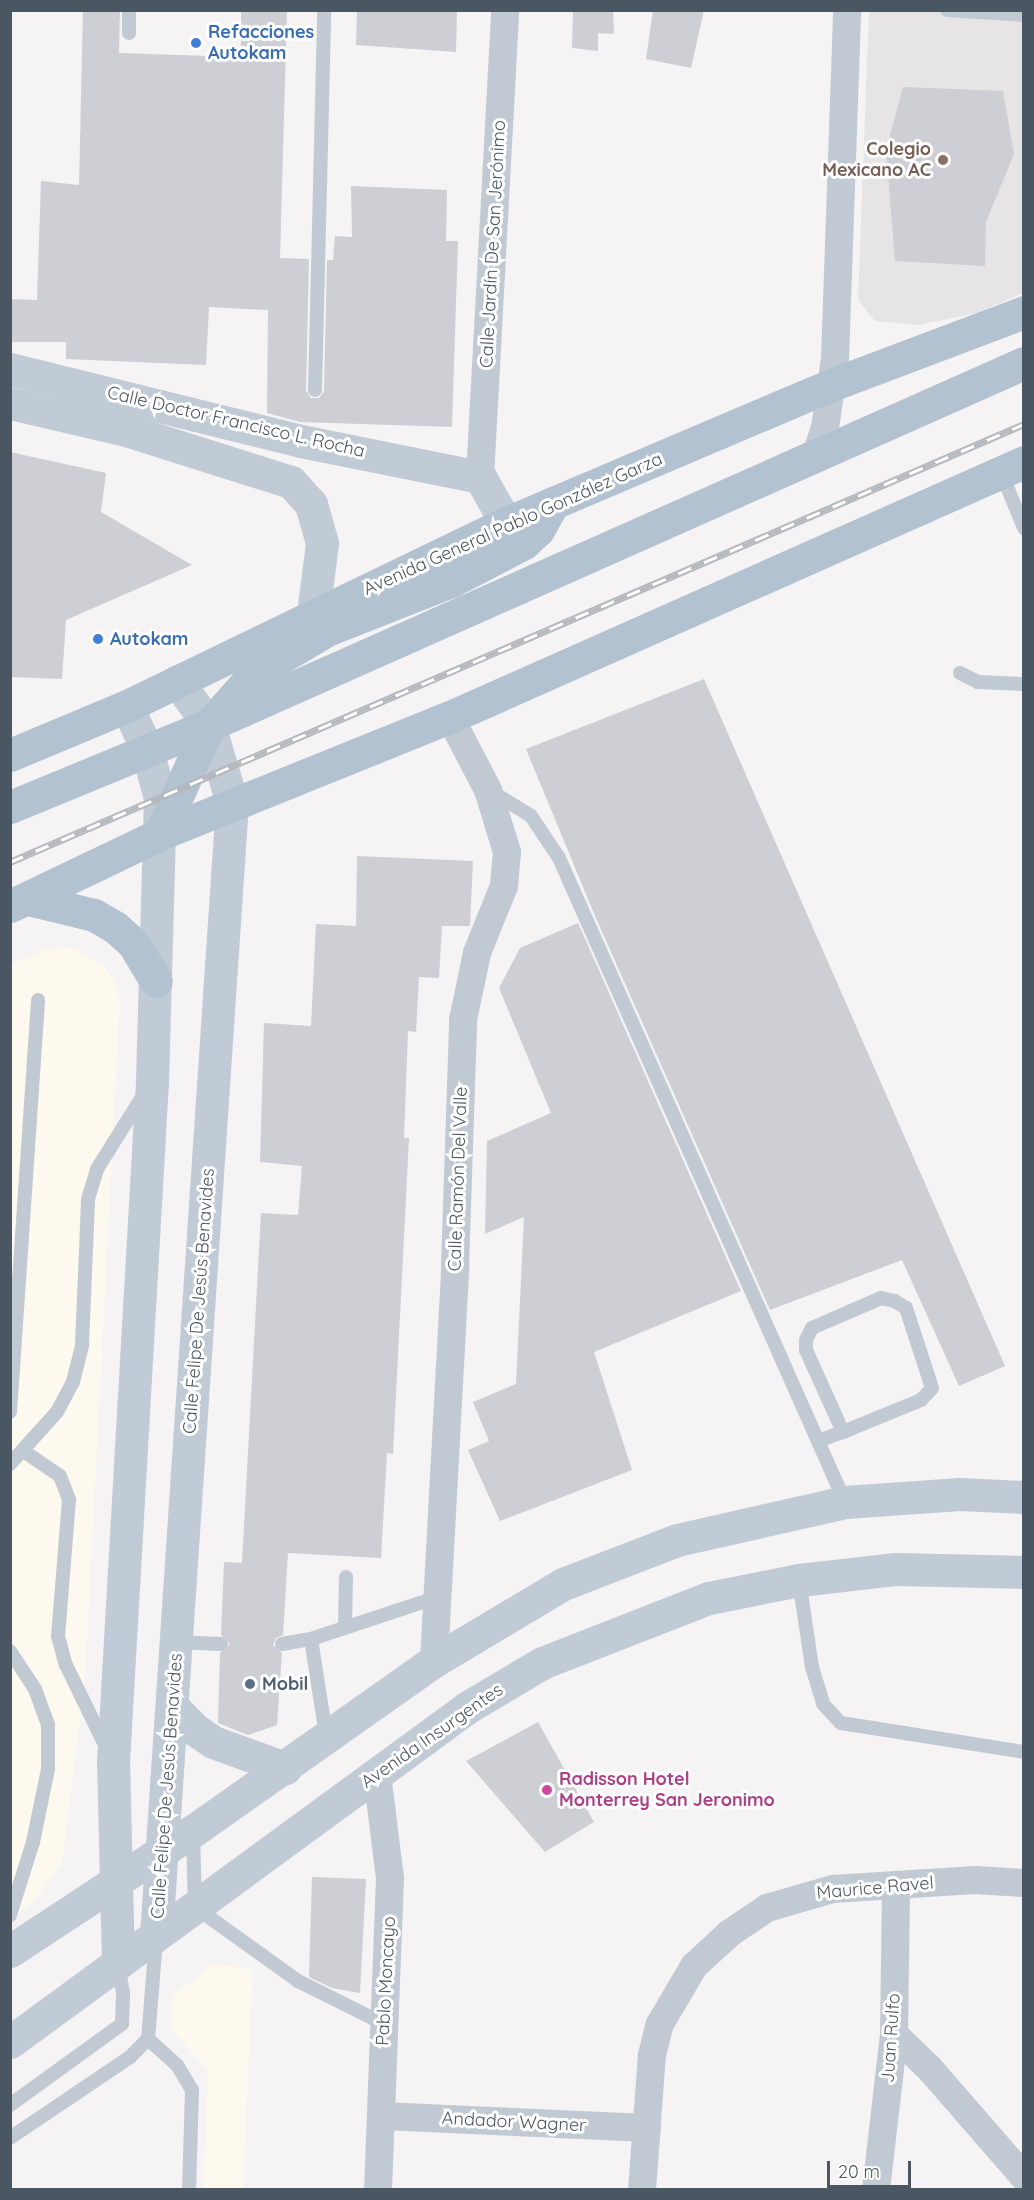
<!DOCTYPE html>
<html>
<head>
<meta charset="utf-8">
<style>
  body { margin:0 }
  #map { position:relative; width:1034px; height:2200px; overflow:hidden; background:#f5f3f3; font-family:Quicksand,sans-serif }
  div>[style] { position:absolute }
  .commercial>* { inset:0; background:#fdf9ef }
  .education>* { inset:0; background:#e6e4e5 }
  .building>* { inset:0; background:#cdcfd5 }
  .lane>* { height:14px; margin:-7px; padding:0 7px; transform-origin:7px; border-radius:7px; background:#c1cad2 }
  .street>* { height:28px; margin:-14px; padding:0 14px; transform-origin:14px; border-radius:14px; background:#c1cad2 }
  .secondary>* { height:33px; margin:-16.5px; padding:0 16.5px; transform-origin:16.5px; border-radius:16.5px; background:#c1cbd6 }
  .primary>* { height:33px; margin:-16.5px; padding:0 16.5px; transform-origin:16.5px; border-radius:16.5px; background:#b3c2d1 }
  .rail>* { height:7px; margin-top:-3.5px; transform-origin:0; background:repeating-linear-gradient(90deg,#fff 0 14px,#b5b8bd 0 28px); box-sizing:border-box; border-block:2px solid #b5b8bd }
  .dots>* { width:16px; height:16px; translate:-50% -50%; box-sizing:border-box; border:3px solid #fff; border-radius:50% }
  span { translate:-50% -50%; white-space:nowrap; text-align:center; line-height:1.15; -webkit-text-stroke:6px #fff; paint-order:stroke }
  .shop-label { font-size:18px; color:#366cbe; font-weight:700 }
  .left { translate:0 -50%; text-align:left }
  .education-label { font-size:18px; color:#785e54; font-weight:700 }
  .right { translate:-100% -50%; text-align:right }
  .street-label { font-size:18px; color:#4a5661 }
  .service-label { font-size:18px; color:#4e5e75; font-weight:700 }
  .hotel-label { font-size:18px; color:#b23c85; font-weight:700 }
  .frame { position:absolute; inset:0; border:12px solid #4a5661; pointer-events:none }
  .scale { position:absolute; left:827px; top:2161px; width:84px; height:27px; box-sizing:border-box; border:3px solid #4a5661; border-top:0; padding-left:8px; font-size:18px; line-height:21px; white-space:nowrap; color:#4a5661; -webkit-text-stroke:4px #fff; paint-order:stroke }
</style>
</head>
<body>
<div id="map">
  <div class="commercial">
    <i style="clip-path:polygon(71px 948px,105px 966px,118px 989px,120px 1002px,85px 1682px,62px 1864px,34px 1901px,11px 1917px,11px 964px,47px 949px)"></i>
    <i style="clip-path:polygon(213px 1964px,253px 1969px,243px 2189px,203px 2189px,208px 2071px,171px 2029px,172px 1996px)"></i>
  </div>
  <div class="education">
    <i style="clip-path:polygon(869px 11px,1023px 11px,1023px 293px,977px 313px,918px 325px,875px 321px,858px 300px)"></i>
  </div>
  <div class="building">
    <i style="clip-path:polygon(83px 10px,120px 10px,119px 53px,241px 57px,241px 10px,287px 10px,280px 258px,309px 259px,306px 390px,311px 398px,319px 398px,324px 391px,327px 260px,333px 260px,335px 236px,352px 237px,351px 186px,447px 190px,446px 241px,458px 241px,452px 427px,300px 422px,267px 413px,268px 310px,209px 307px,206px 365px,66px 359px,66px 342px,10px 342px,10px 299px,37px 300px,41px 181px,79px 185px)"></i>
    <i style="clip-path:polygon(357px 10px,457px 10px,456px 52px,356px 45px)"></i>
    <i style="clip-path:polygon(573px 10px,613px 10px,614px 34px,598px 33px,598px 51px,572px 48px)"></i>
    <i style="clip-path:polygon(653px 10px,704px 10px,691px 68px,646px 59px)"></i>
    <i style="clip-path:polygon(903px 87px,1003px 91px,1014px 154px,986px 222px,985px 266px,895px 261px,886px 150px)"></i>
    <i style="clip-path:polygon(10px 452px,106px 473px,101px 512px,192px 565px,66px 620px,62px 679px,10px 677px)"></i>
    <i style="clip-path:polygon(704px 679px,1005px 1366px,959px 1386px,902px 1260px,770px 1310px,595px 916px,526px 749px)"></i>
    <i style="clip-path:polygon(357px 856px,473px 861px,470px 926px,442px 926px,439px 978px,419px 977px,416px 1032px,408px 1031px,404px 1138px,409px 1138px,393px 1454px,387px 1453px,381px 1558px,288px 1553px,283px 1635px,276px 1638px,273px 1645px,282px 1653px,277px 1725px,248px 1735px,218px 1723px,220px 1653px,230px 1644px,221px 1635px,224px 1562px,242px 1563px,261px 1213px,298px 1215px,302px 1166px,260px 1162px,264px 1023px,311px 1026px,316px 924px,356px 926px)"></i>
    <i style="clip-path:polygon(578px 923px,741px 1291px,594px 1352px,632px 1470px,500px 1521px,468px 1450px,489px 1441px,473px 1402px,516px 1384px,524px 1217px,485px 1234px,487px 1141px,551px 1113px,499px 988px,520px 948px)"></i>
    <i style="clip-path:polygon(538px 1722px,594px 1822px,545px 1852px,466px 1761px)"></i>
    <i style="clip-path:polygon(312px 1877px,366px 1879px,360px 1993px,332px 1988px,309px 1977px)"></i>
  </div>
  <div class="lane">
    <i style="left:947px;top:10px;width:77px;rotate:3.7deg"></i>
    <i style="left:129px;top:33px;width:23px;rotate:-90deg"></i>
    <i style="left:315px;top:390px;width:380px;rotate:-88.6deg"></i>
    <i style="left:1001px;top:472px;width:61px;rotate:67.7deg"></i>
    <i style="left:960px;top:673px;width:20px;rotate:27deg"></i>
    <i style="left:978px;top:682px;width:46px;rotate:2.5deg"></i>
    <i style="left:489px;top:790px;width:49px;rotate:31.8deg"></i>
    <i style="left:531px;top:816px;width:50px;rotate:56.3deg"></i>
    <i style="left:559px;top:858px;width:705px;rotate:66.05deg"></i>
    <i style="left:10px;top:1412px;width:413px;rotate:-86.1deg"></i>
    <i style="left:818px;top:1441px;width:27px;rotate:-20deg"></i>
    <i style="left:843px;top:1432px;width:84px;rotate:-22.3deg"></i>
    <i style="left:921px;top:1400px;width:16px;rotate:-47deg"></i>
    <i style="left:932px;top:1388px;width:84px;rotate:-108deg"></i>
    <i style="left:906px;top:1308px;width:13px;rotate:-148deg"></i>
    <i style="left:895px;top:1301px;width:14px;rotate:-168deg"></i>
    <i style="left:881px;top:1298px;width:75px;rotate:156.5deg"></i>
    <i style="left:812px;top:1328px;width:13px;rotate:117deg"></i>
    <i style="left:806px;top:1340px;width:10px;rotate:90deg"></i>
    <i style="left:806px;top:1350px;width:90px;rotate:65.7deg"></i>
    <i style="left:25px;top:1452px;width:42px;rotate:34.4deg"></i>
    <i style="left:60px;top:1476px;width:26px;rotate:69deg"></i>
    <i style="left:69px;top:1500px;width:136px;rotate:94.6deg"></i>
    <i style="left:58px;top:1636px;width:30px;rotate:75deg"></i>
    <i style="left:66px;top:1665px;width:89px;rotate:64deg"></i>
    <i style="left:10px;top:1464px;width:70px;rotate:-47.9deg"></i>
    <i style="left:57px;top:1412px;width:34px;rotate:-62deg"></i>
    <i style="left:73px;top:1382px;width:38px;rotate:-76deg"></i>
    <i style="left:82px;top:1345px;width:146px;rotate:-87.6deg"></i>
    <i style="left:88px;top:1199px;width:31px;rotate:-73deg"></i>
    <i style="left:97px;top:1169px;width:89px;rotate:-57.9deg"></i>
    <i style="left:799px;top:1580px;width:88px;rotate:81.5deg"></i>
    <i style="left:812px;top:1667px;width:39px;rotate:73deg"></i>
    <i style="left:823px;top:1704px;width:26px;rotate:47deg"></i>
    <i style="left:841px;top:1723px;width:185px;rotate:9deg"></i>
    <i style="left:345px;top:1628px;width:51px;rotate:-88.9deg"></i>
    <i style="left:311px;top:1639px;width:97px;rotate:81.1deg"></i>
    <i style="left:177px;top:1642px;width:44px;rotate:2.6deg"></i>
    <i style="left:282px;top:1644px;width:29px;rotate:-10deg"></i>
    <i style="left:311px;top:1639px;width:131px;rotate:-18.3deg"></i>
    <i style="left:10px;top:1651px;width:45px;rotate:56.7deg"></i>
    <i style="left:35px;top:1689px;width:37px;rotate:70deg"></i>
    <i style="left:48px;top:1724px;width:45px;rotate:90deg"></i>
    <i style="left:48px;top:1769px;width:75px;rotate:101.6deg"></i>
    <i style="left:33px;top:1842px;width:77px;rotate:107.5deg"></i>
    <i style="left:193px;top:1833px;width:74px;rotate:88.5deg"></i>
    <i style="left:195px;top:1907px;width:127px;rotate:35.7deg"></i>
    <i style="left:298px;top:1981px;width:94px;rotate:26.6deg"></i>
    <i style="left:148px;top:2039px;width:39px;rotate:42deg"></i>
    <i style="left:177px;top:2065px;width:29px;rotate:59deg"></i>
    <i style="left:192px;top:2090px;width:100px;rotate:91.7deg"></i>
    <i style="left:10px;top:2105px;width:138px;rotate:-35.9deg"></i>
    <i style="left:122px;top:2024px;width:31px;rotate:-88deg"></i>
    <i style="left:123px;top:1993px;width:28px;rotate:-100deg"></i>
    <i style="left:10px;top:2138px;width:145px;rotate:-34deg"></i>
    <i style="left:130px;top:2057px;width:25px;rotate:-45deg"></i>
    <i style="left:148px;top:2039px;width:99px;rotate:-85.4deg"></i>
  </div>
  <div class="street">
    <i style="left:817px;top:452px;width:25px;rotate:-72deg"></i>
    <i style="left:825px;top:428px;width:70px;rotate:-81.8deg"></i>
    <i style="left:835px;top:359px;width:349px;rotate:-88deg"></i>
    <i style="left:480px;top:477px;width:468px;rotate:-86.9deg"></i>
    <i style="left:434px;top:1661px;width:395px;rotate:-86.9deg"></i>
    <i style="left:455px;top:1267px;width:247px;rotate:-88.1deg"></i>
    <i style="left:463px;top:1020px;width:68px;rotate:-78.2deg"></i>
    <i style="left:477px;top:953px;width:72px;rotate:-68.1deg"></i>
    <i style="left:504px;top:886px;width:34px;rotate:-85deg"></i>
    <i style="left:507px;top:852px;width:65px;rotate:-107deg"></i>
    <i style="left:488px;top:790px;width:82px;rotate:-117.5deg"></i>
    <i style="left:377px;top:1774px;width:105px;rotate:82.9deg"></i>
    <i style="left:390px;top:1878px;width:312px;rotate:92.2deg"></i>
    <i style="left:894px;top:2034px;width:50px;rotate:44.2deg"></i>
    <i style="left:930px;top:2069px;width:143px;rotate:49deg"></i>
    <i style="left:382px;top:2116px;width:265px;rotate:2.6deg"></i>
    <i style="left:642px;top:2190px;width:135px;rotate:-85.8deg"></i>
    <i style="left:652px;top:2055px;width:32px;rotate:-76deg"></i>
    <i style="left:660px;top:2024px;width:67px;rotate:-59.6deg"></i>
    <i style="left:694px;top:1966px;width:49px;rotate:-42.5deg"></i>
    <i style="left:730px;top:1933px;width:45px;rotate:-34deg"></i>
    <i style="left:767px;top:1908px;width:69px;rotate:-16.1deg"></i>
    <i style="left:833px;top:1889px;width:142px;rotate:-3.6deg"></i>
    <i style="left:975px;top:1880px;width:49px;rotate:3.5deg"></i>
    <i style="left:876px;top:2190px;width:157px;rotate:-83.4deg"></i>
    <i style="left:894px;top:2034px;width:149px;rotate:-89.2deg"></i>
  </div>
  <div class="secondary">
    <i style="left:10px;top:369px;width:300px;rotate:13.9deg"></i>
    <i style="left:301px;top:441px;width:183px;rotate:11.4deg"></i>
    <i style="left:480px;top:477px;width:53px;rotate:60.5deg"></i>
    <i style="left:10px;top:403px;width:119px;rotate:13.1deg"></i>
    <i style="left:126px;top:430px;width:173px;rotate:17.5deg"></i>
    <i style="left:291px;top:482px;width:30px;rotate:48deg"></i>
    <i style="left:311px;top:504px;width:41px;rotate:74.2deg"></i>
    <i style="left:322px;top:543px;width:72px;rotate:97.2deg"></i>
    <i style="left:173px;top:1707px;width:30px;rotate:46deg"></i>
    <i style="left:194px;top:1729px;width:23px;rotate:34deg"></i>
    <i style="left:213px;top:1742px;width:77px;rotate:19.9deg"></i>
    <i style="left:156px;top:1935px;width:1135px;rotate:-86.16deg"></i>
    <i style="left:232px;top:803px;width:81px;rotate:-106.4deg"></i>
    <i style="left:209px;top:725px;width:54px;rotate:-126deg"></i>
    <i style="left:10px;top:1951px;width:219px;rotate:-33.3deg"></i>
    <i style="left:193px;top:1831px;width:295px;rotate:-35.2deg"></i>
    <i style="left:434px;top:1661px;width:150px;rotate:-30.8deg"></i>
    <i style="left:563px;top:1584px;width:122px;rotate:-21.1deg"></i>
    <i style="left:677px;top:1540px;width:172px;rotate:-12.7deg"></i>
    <i style="left:845px;top:1502px;width:115px;rotate:-4deg"></i>
    <i style="left:960px;top:1494px;width:64px;rotate:2.7deg"></i>
    <i style="left:118px;top:1963px;width:201px;rotate:-91.4deg"></i>
    <i style="left:113px;top:1762px;width:681px;rotate:-86.72deg"></i>
    <i style="left:152px;top:1082px;width:284px;rotate:-88.4deg"></i>
    <i style="left:160px;top:798px;width:50px;rotate:-105.2deg"></i>
    <i style="left:147px;top:750px;width:48px;rotate:-114.4deg"></i>
    <i style="left:10px;top:2042px;width:567px;rotate:-36.18deg"></i>
    <i style="left:468px;top:1707px;width:86px;rotate:-30.7deg"></i>
    <i style="left:542px;top:1663px;width:179px;rotate:-21.3deg"></i>
    <i style="left:709px;top:1598px;width:92px;rotate:-11.3deg"></i>
    <i style="left:799px;top:1580px;width:98px;rotate:-6.5deg"></i>
    <i style="left:896px;top:1569px;width:128px;rotate:1.3deg"></i>
  </div>
  <div class="primary">
    <i style="left:10px;top:755px;width:127px;rotate:-22.7deg"></i>
    <i style="left:127px;top:706px;width:421px;rotate:-25.8deg"></i>
    <i style="left:506px;top:523px;width:353px;rotate:-23deg"></i>
    <i style="left:831px;top:385px;width:206px;rotate:-20.7deg"></i>
    <i style="left:10px;top:807px;width:215px;rotate:-22.4deg"></i>
    <i style="left:209px;top:725px;width:892px;rotate:-23.95deg"></i>
    <i style="left:160px;top:834px;width:120px;rotate:-65.8deg"></i>
    <i style="left:209px;top:725px;width:71px;rotate:-48.4deg"></i>
    <i style="left:256px;top:672px;width:82px;rotate:-30.6deg"></i>
    <i style="left:327px;top:630px;width:133px;rotate:-21.6deg"></i>
    <i style="left:451px;top:581px;width:82px;rotate:-27.5deg"></i>
    <i style="left:524px;top:543px;width:19px;rotate:-43deg"></i>
    <i style="left:538px;top:530px;width:31px;rotate:-61deg"></i>
    <i style="left:28px;top:899px;width:68px;rotate:13.6deg"></i>
    <i style="left:94px;top:915px;width:24px;rotate:30deg"></i>
    <i style="left:115px;top:927px;width:24px;rotate:42deg"></i>
    <i style="left:133px;top:943px;width:44px;rotate:58.8deg"></i>
    <i style="left:10px;top:906px;width:166px;rotate:-25.6deg"></i>
    <i style="left:160px;top:834px;width:313px;rotate:-22deg"></i>
    <i style="left:450px;top:717px;width:628px;rotate:-23.95deg"></i>
  </div>
  <div class="rail">
    <i style="left:10px;top:862px;width:1105px;rotate:-23.36deg"></i>
  </div>
  <div class="dots">
    <i style="left:196px;top:43px;background:#3f7fe0"></i>
    <i style="left:943px;top:160px;background:#8d6e63"></i>
    <i style="left:98px;top:639px;background:#3f7fe0"></i>
    <i style="left:250px;top:1684px;background:#5c6f8a"></i>
    <i style="left:547px;top:1790px;background:#d1479c"></i>
  </div>
  <div class="shop-label">
    <span class="left" style="left:208px;top:43px">Refacciones<br>Autokam</span>
    <span class="left" style="left:110px;top:639px">Autokam</span>
  </div>
  <div class="education-label">
    <span class="right" style="left:931px;top:160px">Colegio<br>Mexicano AC</span>
  </div>
  <div class="street-label">
    <span style="left:493px;top:244px;rotate:-87deg">Calle Jardín De San Jerónimo</span>
    <span style="left:236px;top:422px;rotate:13deg">Calle Doctor Francisco L. Rocha</span>
    <span style="left:513px;top:524px;rotate:-24deg">Avenida General Pablo González Garza</span>
    <span style="left:458px;top:1179px;rotate:-88deg">Calle Ramón Del Valle</span>
    <span style="left:199px;top:1301px;rotate:-86deg">Calle Felipe De Jesús Benavides</span>
    <span style="left:432px;top:1736px;rotate:-35deg">Avenida Insurgentes</span>
    <span style="left:167px;top:1786px;rotate:-86deg">Calle Felipe De Jesús Benavides</span>
    <span style="left:875px;top:1888px;rotate:-5deg">Maurice Ravel</span>
    <span style="left:386px;top:1981px;rotate:-87deg">Pablo Moncayo</span>
    <span style="left:891px;top:2038px;rotate:-86deg">Juan Rulfo</span>
    <span style="left:514px;top:2122px;rotate:3deg">Andador Wagner</span>
  </div>
  <div class="service-label">
    <span class="left" style="left:262px;top:1684px">Mobil</span>
  </div>
  <div class="hotel-label">
    <span class="left" style="left:559px;top:1790px">Radisson Hotel<br>Monterrey San Jeronimo</span>
  </div>
  <div class="frame"></div>
  <div class="scale">20 m</div>
</div>
</body>
</html>
